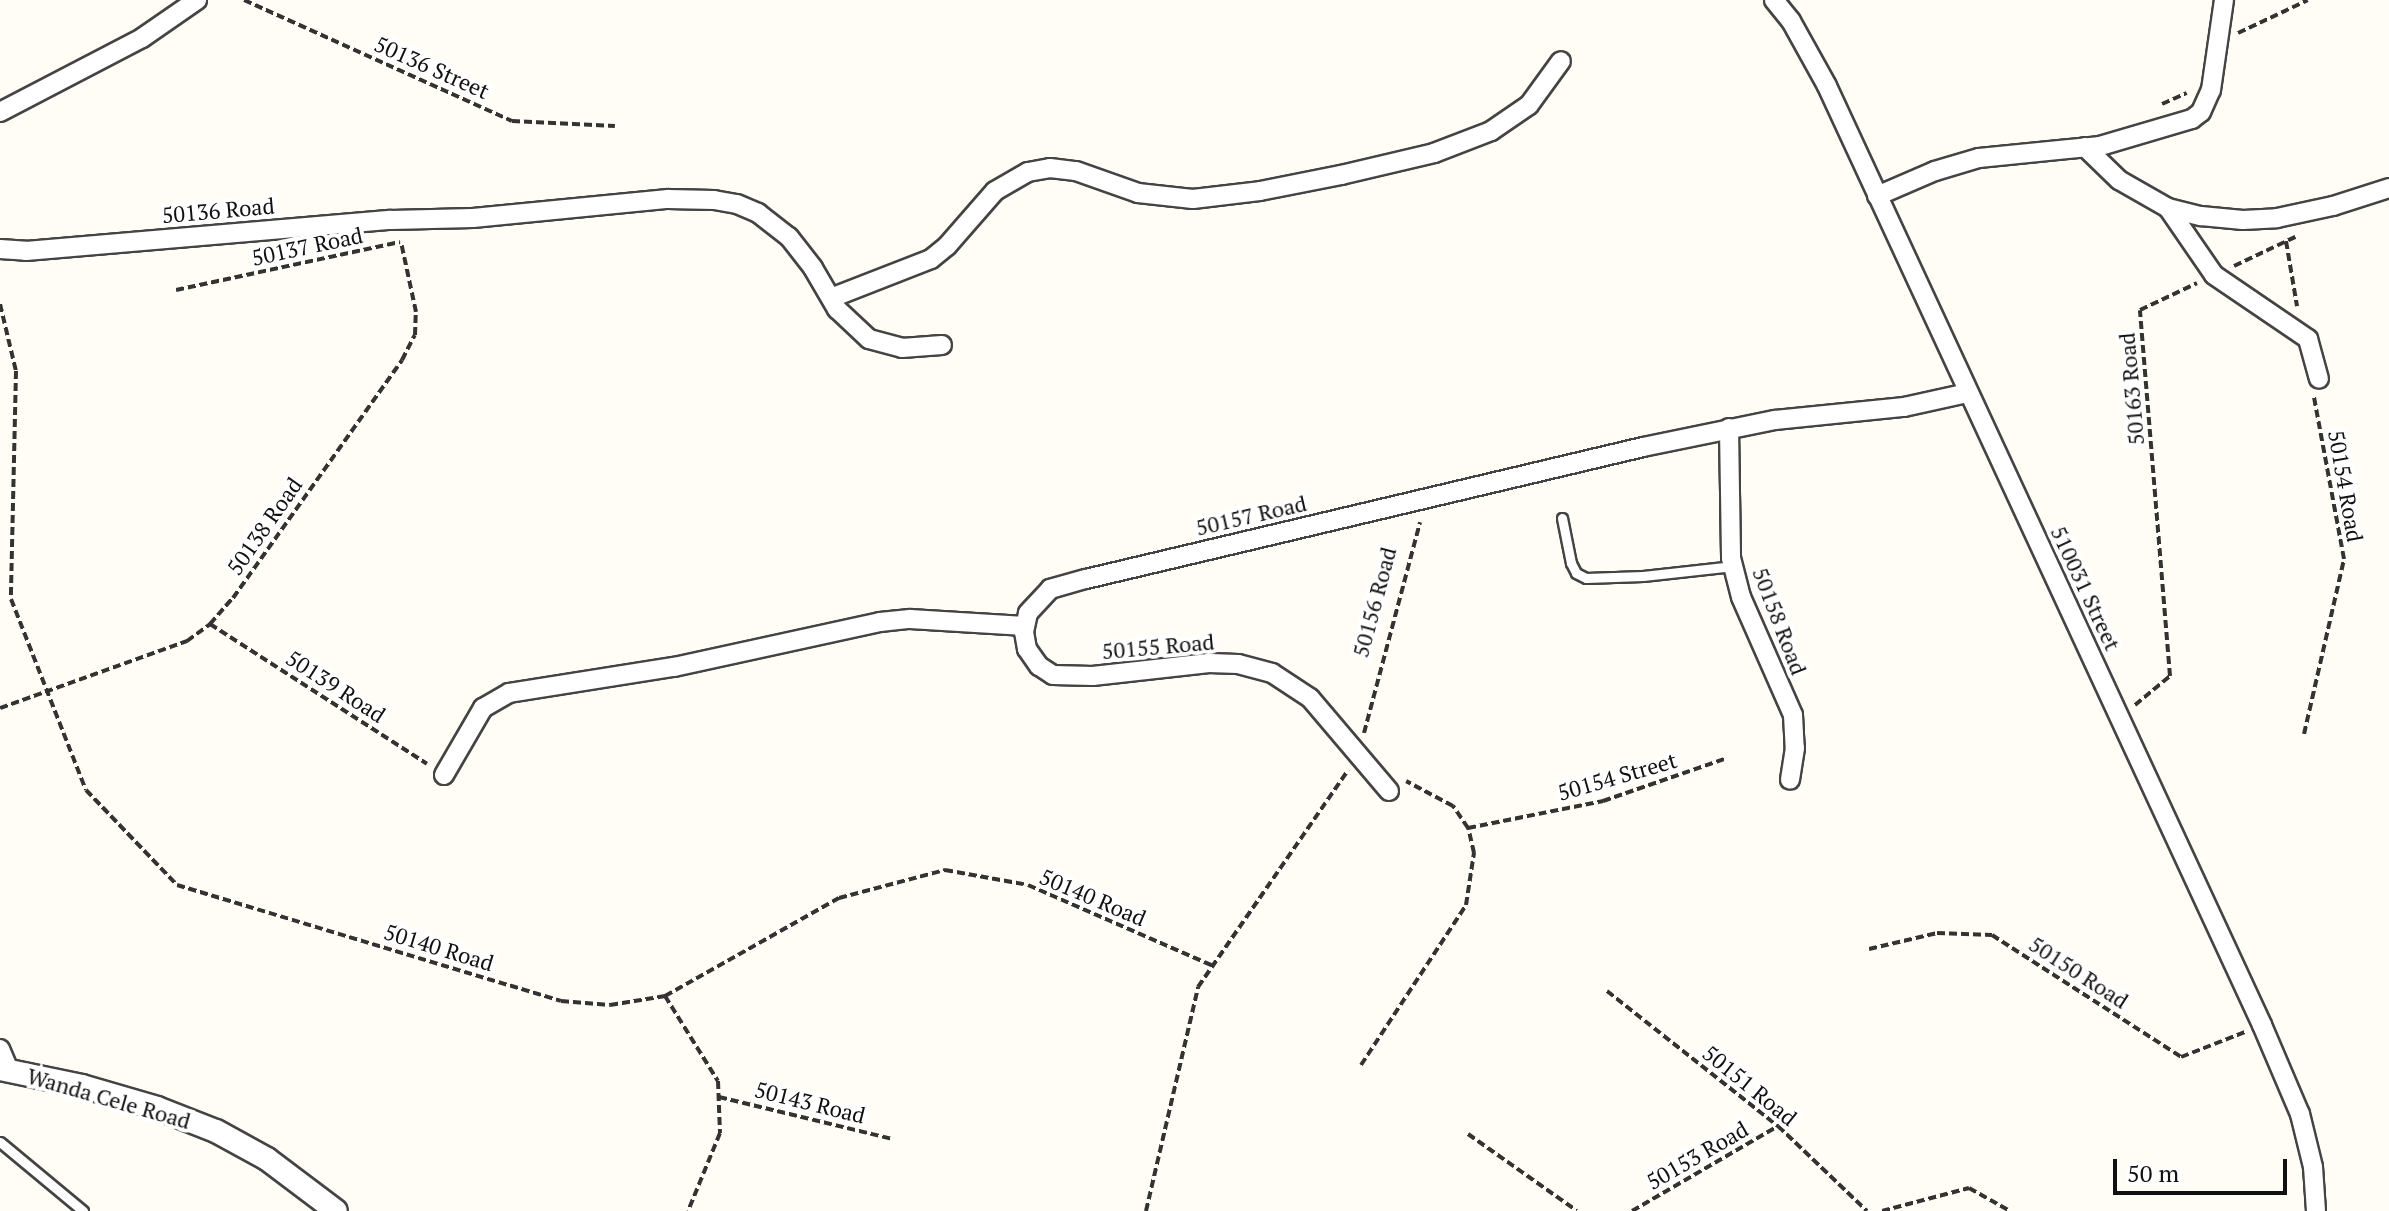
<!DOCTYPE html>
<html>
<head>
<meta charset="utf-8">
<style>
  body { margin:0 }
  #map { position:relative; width:2389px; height:1211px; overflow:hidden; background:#fffdf5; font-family:"PT Serif",serif }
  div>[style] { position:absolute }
  .path>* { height:4px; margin-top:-2px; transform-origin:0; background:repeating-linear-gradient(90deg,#333 0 8px,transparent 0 12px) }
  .roads { filter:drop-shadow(2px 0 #444) drop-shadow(-2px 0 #444) drop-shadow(0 2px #444) drop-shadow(0 -2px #444) }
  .service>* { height:9px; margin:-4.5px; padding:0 4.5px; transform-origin:4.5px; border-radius:4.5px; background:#fff }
  .minor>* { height:18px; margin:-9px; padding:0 9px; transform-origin:9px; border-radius:9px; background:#fff }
  .tertiary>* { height:22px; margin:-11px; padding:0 11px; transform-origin:11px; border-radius:11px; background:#fff }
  span { translate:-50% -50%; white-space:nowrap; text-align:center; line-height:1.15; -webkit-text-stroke:8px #fff; paint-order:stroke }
  .street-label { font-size:22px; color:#111 }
  .scale { position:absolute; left:2113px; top:1159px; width:174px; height:36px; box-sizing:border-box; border:4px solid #111; border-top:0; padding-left:10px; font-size:24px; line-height:28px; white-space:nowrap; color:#111; -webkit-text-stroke:6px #fff; paint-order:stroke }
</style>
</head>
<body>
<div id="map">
  <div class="path">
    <i style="left:244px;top:0;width:294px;rotate:24.3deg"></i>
    <i style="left:512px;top:121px;width:103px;rotate:2.8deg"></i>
    <i style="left:2238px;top:33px;width:77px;rotate:-25.2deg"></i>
    <i style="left:2162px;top:104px;width:27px;rotate:-24deg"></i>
    <i style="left:2286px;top:241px;width:66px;rotate:80.4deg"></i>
    <i style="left:2234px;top:266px;width:68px;rotate:-25.4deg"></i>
    <i style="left:176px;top:290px;width:229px;rotate:-12.1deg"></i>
    <i style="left:0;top:304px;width:69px;rotate:76.6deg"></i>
    <i style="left:16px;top:371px;width:228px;rotate:91.3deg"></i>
    <i style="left:11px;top:599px;width:205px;rotate:68.6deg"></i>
    <i style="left:86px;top:790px;width:132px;rotate:46.2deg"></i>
    <i style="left:177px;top:885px;width:401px;rotate:16.8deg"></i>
    <i style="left:561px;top:1001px;width:49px;rotate:4.7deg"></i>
    <i style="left:610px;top:1005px;width:56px;rotate:-9.3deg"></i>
    <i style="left:665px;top:996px;width:200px;rotate:-29.4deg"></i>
    <i style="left:839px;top:898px;width:110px;rotate:-14.8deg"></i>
    <i style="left:945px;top:870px;width:84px;rotate:10.2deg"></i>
    <i style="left:1028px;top:885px;width:202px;rotate:23.6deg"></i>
    <i style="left:210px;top:624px;width:258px;rotate:32.8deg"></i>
    <i style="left:2135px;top:705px;width:45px;rotate:-39.6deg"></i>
    <i style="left:2170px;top:676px;width:367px;rotate:-94.7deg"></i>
    <i style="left:2140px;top:310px;width:63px;rotate:-25.3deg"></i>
    <i style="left:0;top:708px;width:199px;rotate:-19.7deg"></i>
    <i style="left:187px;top:641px;width:29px;rotate:-36deg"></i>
    <i style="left:210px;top:624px;width:35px;rotate:-49deg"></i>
    <i style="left:233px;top:598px;width:292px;rotate:-54.6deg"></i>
    <i style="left:402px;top:360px;width:28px;rotate:-63deg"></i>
    <i style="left:415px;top:335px;width:23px;rotate:-88deg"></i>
    <i style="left:416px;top:312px;width:72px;rotate:-102.1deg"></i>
    <i style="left:1364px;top:733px;width:218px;rotate:-75.1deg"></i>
    <i style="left:2304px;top:734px;width:180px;rotate:-77.1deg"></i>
    <i style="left:2344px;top:559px;width:165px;rotate:-100.5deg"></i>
    <i style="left:1468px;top:828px;width:138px;rotate:-11.3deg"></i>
    <i style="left:1603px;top:801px;width:131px;rotate:-19.1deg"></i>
    <i style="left:1869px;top:949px;width:70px;rotate:-13.2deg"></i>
    <i style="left:1937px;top:933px;width:55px;rotate:2.1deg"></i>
    <i style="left:1992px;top:935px;width:225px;rotate:32.8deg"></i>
    <i style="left:2181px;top:1057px;width:69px;rotate:-21.3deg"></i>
    <i style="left:1607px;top:991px;width:218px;rotate:38.3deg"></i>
    <i style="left:1778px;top:1126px;width:123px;rotate:43.7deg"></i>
    <i style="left:665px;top:996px;width:100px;rotate:58.1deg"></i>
    <i style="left:718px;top:1081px;width:52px;rotate:87.8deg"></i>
    <i style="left:720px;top:1133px;width:84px;rotate:112.3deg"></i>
    <i style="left:1361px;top:1065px;width:191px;rotate:-56.7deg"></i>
    <i style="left:1466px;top:905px;width:53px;rotate:-81.3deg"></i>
    <i style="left:1474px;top:853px;width:26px;rotate:-103deg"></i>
    <i style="left:1468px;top:828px;width:27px;rotate:-124deg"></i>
    <i style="left:1453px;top:806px;width:53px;rotate:-152deg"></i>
    <i style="left:719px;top:1097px;width:179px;rotate:13.6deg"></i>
    <i style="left:1468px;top:1134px;width:133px;rotate:35.2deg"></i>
    <i style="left:1146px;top:1211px;width:230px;rotate:-76.9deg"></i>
    <i style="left:1198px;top:987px;width:264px;rotate:-55.3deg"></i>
    <i style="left:1632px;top:1211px;width:169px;rotate:-30.2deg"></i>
    <i style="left:1882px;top:1211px;width:90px;rotate:-14.8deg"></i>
    <i style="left:1969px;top:1188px;width:47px;rotate:29.3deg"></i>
  </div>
  <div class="roads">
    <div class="service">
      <i style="left:1562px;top:518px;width:46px;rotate:78.7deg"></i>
      <i style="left:1571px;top:563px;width:11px;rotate:63deg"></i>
      <i style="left:1576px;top:573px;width:11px;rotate:27deg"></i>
      <i style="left:1586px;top:578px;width:57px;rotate:-2deg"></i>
      <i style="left:1643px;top:576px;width:91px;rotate:-6.3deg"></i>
      <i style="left:0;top:1142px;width:108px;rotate:39.7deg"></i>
    </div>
    <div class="minor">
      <i style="left:1774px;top:0;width:27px;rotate:51deg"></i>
      <i style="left:1791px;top:21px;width:74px;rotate:61deg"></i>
      <i style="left:1827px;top:86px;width:1035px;rotate:65.14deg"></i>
      <i style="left:2262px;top:1025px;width:97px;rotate:66.9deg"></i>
      <i style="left:2300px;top:1114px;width:55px;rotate:76.2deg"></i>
      <i style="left:2313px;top:1167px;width:44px;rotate:86.1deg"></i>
      <i style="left:0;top:112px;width:160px;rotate:-27.5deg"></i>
      <i style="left:142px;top:38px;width:67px;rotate:-34.6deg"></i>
      <i style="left:2085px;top:147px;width:47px;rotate:44.1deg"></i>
      <i style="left:2119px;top:180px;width:56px;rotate:29.7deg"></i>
      <i style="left:2168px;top:208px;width:34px;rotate:14deg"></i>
      <i style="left:2201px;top:216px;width:42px;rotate:5.4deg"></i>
      <i style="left:2243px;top:220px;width:34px;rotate:-3deg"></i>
      <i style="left:2277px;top:218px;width:57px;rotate:-12.1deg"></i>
      <i style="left:2333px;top:206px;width:59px;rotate:-17.8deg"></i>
      <i style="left:1877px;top:196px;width:63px;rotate:-23.3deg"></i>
      <i style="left:1935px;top:171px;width:46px;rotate:-16.5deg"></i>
      <i style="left:1979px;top:158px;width:122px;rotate:-5.7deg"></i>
      <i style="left:2100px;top:146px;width:96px;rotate:-16.4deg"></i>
      <i style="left:2192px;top:119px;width:11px;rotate:-38deg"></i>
      <i style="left:2201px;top:112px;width:24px;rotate:-66deg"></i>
      <i style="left:2211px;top:90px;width:91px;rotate:-81.8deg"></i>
      <i style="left:2168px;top:208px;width:81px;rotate:55.5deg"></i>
      <i style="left:2214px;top:275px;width:114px;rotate:34.2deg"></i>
      <i style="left:2308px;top:339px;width:41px;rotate:74.6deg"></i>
      <i style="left:0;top:249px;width:26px;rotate:4deg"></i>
      <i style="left:26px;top:251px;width:366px;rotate:-4.9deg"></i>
      <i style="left:391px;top:220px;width:82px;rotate:-1.4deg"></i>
      <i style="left:473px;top:218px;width:196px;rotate:-5.6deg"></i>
      <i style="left:668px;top:199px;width:46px;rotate:1.2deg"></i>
      <i style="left:714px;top:200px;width:23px;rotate:10deg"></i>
      <i style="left:737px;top:204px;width:23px;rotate:23deg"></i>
      <i style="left:758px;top:213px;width:39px;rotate:38deg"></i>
      <i style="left:789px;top:237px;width:39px;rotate:52deg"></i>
      <i style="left:813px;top:268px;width:48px;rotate:59.7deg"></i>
      <i style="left:837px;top:309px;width:44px;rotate:43.2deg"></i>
      <i style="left:869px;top:339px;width:34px;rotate:15deg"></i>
      <i style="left:902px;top:348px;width:40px;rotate:-4.3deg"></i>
      <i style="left:831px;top:298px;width:107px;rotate:-21.3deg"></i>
      <i style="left:931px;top:259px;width:21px;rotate:-39deg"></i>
      <i style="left:947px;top:246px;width:73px;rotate:-48.9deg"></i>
      <i style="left:995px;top:191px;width:38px;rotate:-30deg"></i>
      <i style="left:1028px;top:172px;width:22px;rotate:-10deg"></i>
      <i style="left:1050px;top:168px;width:26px;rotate:7deg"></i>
      <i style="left:1076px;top:171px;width:66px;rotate:19.5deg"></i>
      <i style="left:1138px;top:193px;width:55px;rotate:6.2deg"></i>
      <i style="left:1193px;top:199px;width:67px;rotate:-6.8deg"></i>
      <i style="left:1260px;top:191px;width:83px;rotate:-11.2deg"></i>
      <i style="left:1341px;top:175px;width:96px;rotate:-13.3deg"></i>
      <i style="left:1434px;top:153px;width:61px;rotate:-21.1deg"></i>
      <i style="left:1491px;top:131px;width:46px;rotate:-34.4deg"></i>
      <i style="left:1529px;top:105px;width:54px;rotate:-54deg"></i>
      <i style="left:1729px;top:428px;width:130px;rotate:89.1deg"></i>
      <i style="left:1731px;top:558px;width:40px;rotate:75.6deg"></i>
      <i style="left:1741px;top:597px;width:129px;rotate:66.2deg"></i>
      <i style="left:1793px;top:715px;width:33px;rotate:87deg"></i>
      <i style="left:1795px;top:748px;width:32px;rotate:99deg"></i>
      <i style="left:444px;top:775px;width:78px;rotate:-59.8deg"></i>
      <i style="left:483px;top:708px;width:30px;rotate:-30deg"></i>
      <i style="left:509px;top:693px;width:167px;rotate:-9deg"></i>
      <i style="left:674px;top:667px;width:211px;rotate:-12.3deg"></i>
      <i style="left:880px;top:622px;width:30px;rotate:-6deg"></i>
      <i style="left:910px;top:619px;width:115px;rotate:3.5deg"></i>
      <i style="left:1389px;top:791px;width:122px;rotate:-130.3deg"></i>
      <i style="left:1310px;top:698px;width:45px;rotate:-146.7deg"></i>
      <i style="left:1272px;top:673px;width:35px;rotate:-165deg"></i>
      <i style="left:1238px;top:664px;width:29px;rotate:-178deg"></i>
      <i style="left:1209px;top:663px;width:117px;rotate:173.6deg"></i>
      <i style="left:1093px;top:676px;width:40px;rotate:-178.6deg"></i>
      <i style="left:1053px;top:675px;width:17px;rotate:-147deg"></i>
      <i style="left:1039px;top:666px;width:21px;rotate:-125deg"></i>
      <i style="left:1027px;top:649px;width:17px;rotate:-100deg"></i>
      <i style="left:1024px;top:632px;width:19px;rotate:-78deg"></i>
      <i style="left:1028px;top:613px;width:33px;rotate:-47deg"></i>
      <i style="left:1050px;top:589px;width:37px;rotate:-16deg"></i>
      <i style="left:1086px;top:579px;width:572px;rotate:-13.33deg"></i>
      <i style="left:1643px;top:447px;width:135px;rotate:-11.6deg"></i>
      <i style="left:1775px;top:420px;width:130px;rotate:-5.8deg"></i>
      <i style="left:1904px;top:407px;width:65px;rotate:-12.5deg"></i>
      <i style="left:0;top:1049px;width:23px;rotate:67deg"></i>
    </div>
    <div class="tertiary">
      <i style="left:0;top:1069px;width:84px;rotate:11.7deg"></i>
      <i style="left:82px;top:1086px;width:78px;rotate:16.3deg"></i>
      <i style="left:157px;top:1108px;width:63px;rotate:21.3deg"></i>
      <i style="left:216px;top:1131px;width:58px;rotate:28.8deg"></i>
      <i style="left:267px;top:1159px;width:86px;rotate:37deg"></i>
    </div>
  </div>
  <div class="street-label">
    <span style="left:432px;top:67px;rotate:24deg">50136 Street</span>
    <span style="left:218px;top:210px;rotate:-5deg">50136 Road</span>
    <span style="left:307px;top:246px;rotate:-12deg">50137 Road</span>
    <span style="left:2131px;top:389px;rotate:-95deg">50163 Road</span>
    <span style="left:2346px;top:486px;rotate:80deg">50154 Road</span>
    <span style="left:1251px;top:515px;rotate:-13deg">50157 Road</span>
    <span style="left:264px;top:526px;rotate:-55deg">50138 Road</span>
    <span style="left:2086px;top:588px;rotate:65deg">510031 Street</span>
    <span style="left:1374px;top:602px;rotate:-75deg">50156 Road</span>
    <span style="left:1780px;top:621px;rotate:69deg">50158 Road</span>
    <span style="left:1158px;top:646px;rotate:-5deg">50155 Road</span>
    <span style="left:336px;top:686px;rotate:33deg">50139 Road</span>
    <span style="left:1617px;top:776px;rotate:-16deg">50154 Street</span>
    <span style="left:1093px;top:897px;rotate:23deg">50140 Road</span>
    <span style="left:439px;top:947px;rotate:17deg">50140 Road</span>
    <span style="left:2079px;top:972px;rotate:33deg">50150 Road</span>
    <span style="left:1750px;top:1085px;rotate:39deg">50151 Road</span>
    <span style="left:109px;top:1098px;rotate:16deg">Wanda Cele Road</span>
    <span style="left:810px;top:1102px;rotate:14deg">50143 Road</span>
    <span style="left:1697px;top:1155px;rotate:-30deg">50153 Road</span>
  </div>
  <div class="scale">50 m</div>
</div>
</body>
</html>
